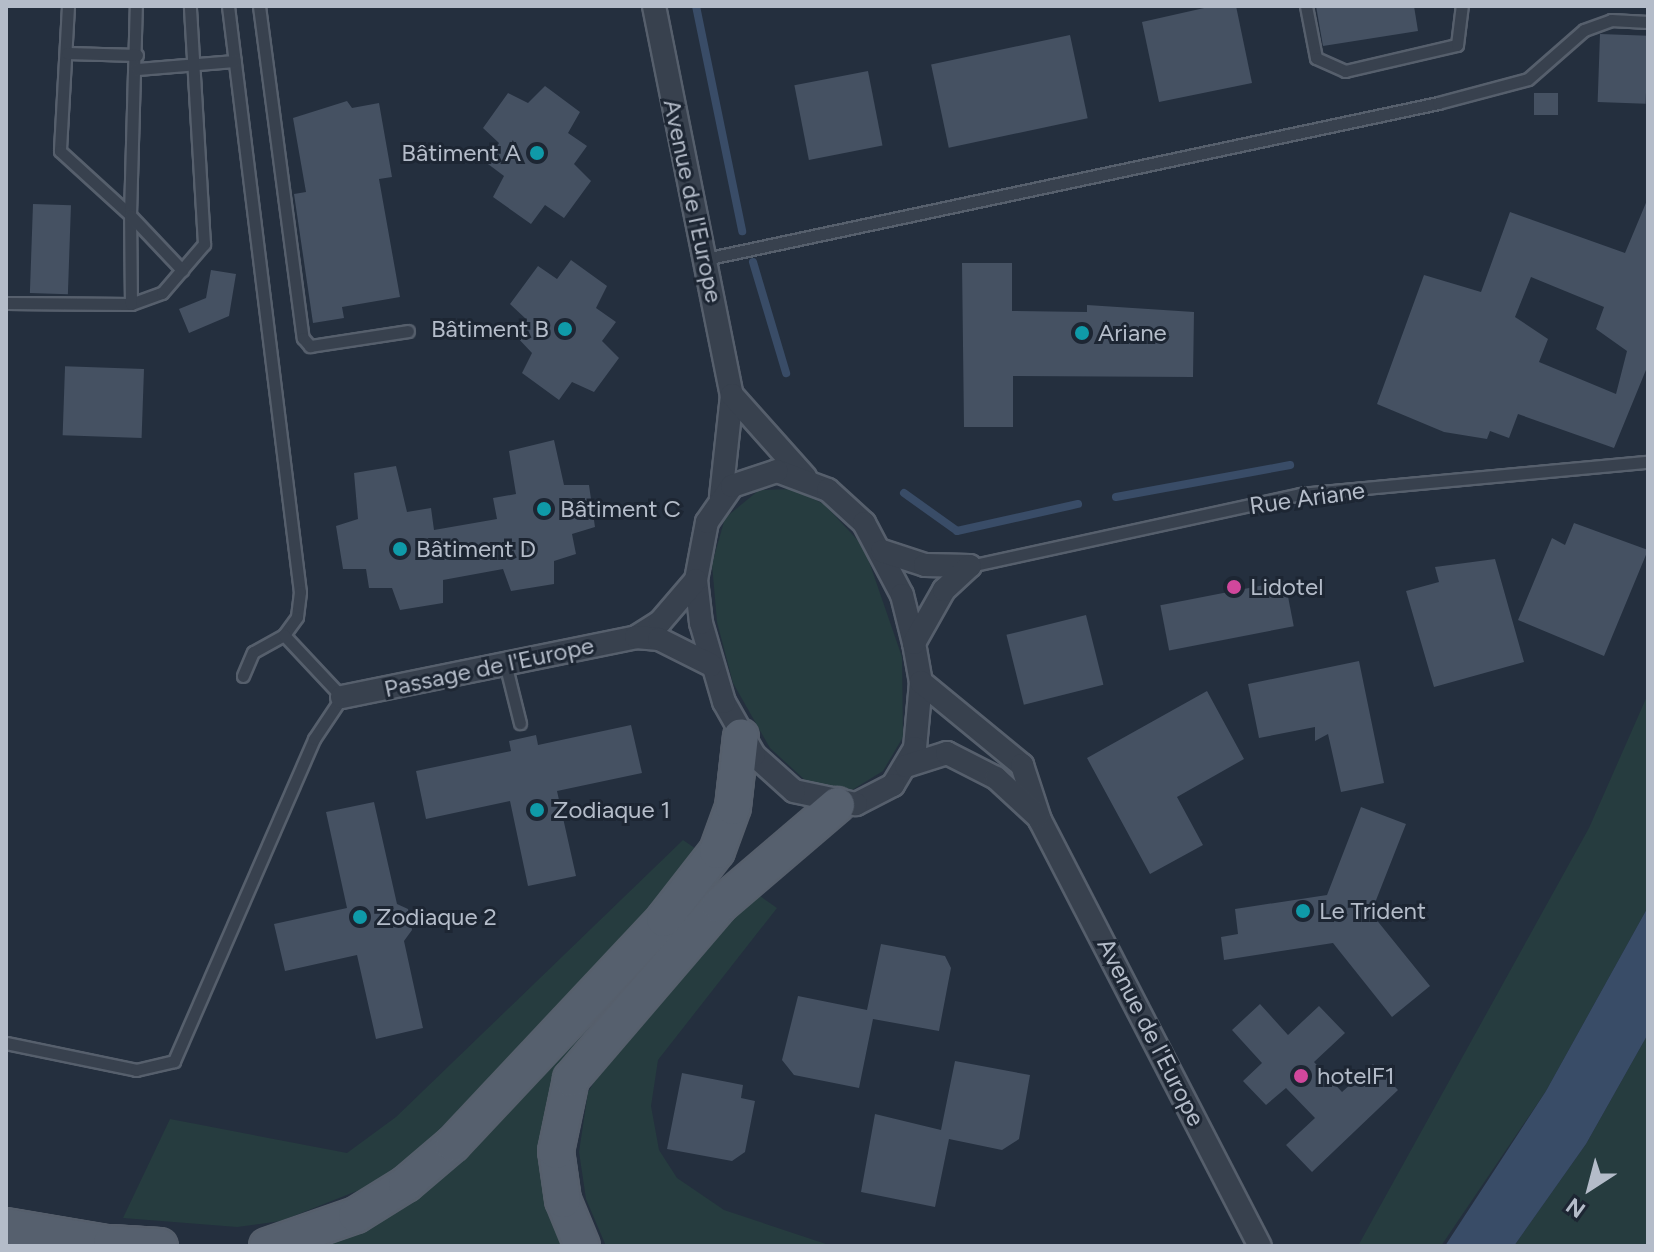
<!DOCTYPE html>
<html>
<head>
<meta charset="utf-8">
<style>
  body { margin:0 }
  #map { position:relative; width:1654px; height:1252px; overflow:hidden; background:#242f3e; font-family:Figtree,sans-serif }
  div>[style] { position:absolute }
  .green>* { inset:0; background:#263c3f }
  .water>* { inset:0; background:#394c67 }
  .stream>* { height:8px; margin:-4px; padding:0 4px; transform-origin:4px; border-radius:4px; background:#394c67 }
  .building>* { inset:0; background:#455162; transform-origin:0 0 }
  .roads { filter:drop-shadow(2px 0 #565f6c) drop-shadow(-2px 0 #565f6c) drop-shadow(0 2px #565f6c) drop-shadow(0 -2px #565f6c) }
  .lane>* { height:11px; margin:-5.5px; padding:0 5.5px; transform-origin:5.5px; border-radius:5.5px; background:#38414e }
  .street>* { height:22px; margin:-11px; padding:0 11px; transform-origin:11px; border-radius:11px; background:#38414e }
  .primary>* { height:34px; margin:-17px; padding:0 17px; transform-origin:17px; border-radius:17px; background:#56606e }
  .dots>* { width:22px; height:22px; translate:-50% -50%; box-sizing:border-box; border:4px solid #1d2633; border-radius:50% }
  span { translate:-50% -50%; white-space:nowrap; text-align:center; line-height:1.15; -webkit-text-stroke:6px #1d2633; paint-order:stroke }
  .poi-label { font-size:24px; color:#b4bcc9 }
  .right { translate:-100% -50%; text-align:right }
  .left { translate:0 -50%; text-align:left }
  .street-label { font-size:24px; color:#b4bcc9 }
  .frame { position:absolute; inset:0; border:8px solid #b4bcc9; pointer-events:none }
  .north { position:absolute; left:1550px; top:1148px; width:80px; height:80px; -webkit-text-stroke:6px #1d2633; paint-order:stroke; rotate:216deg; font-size:22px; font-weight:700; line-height:32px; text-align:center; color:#b4bcc9 }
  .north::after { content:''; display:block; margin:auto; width:28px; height:36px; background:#b4bcc9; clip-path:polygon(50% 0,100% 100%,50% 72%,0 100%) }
</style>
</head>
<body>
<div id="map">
  <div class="green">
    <i style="clip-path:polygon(793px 489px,824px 504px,864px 547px,902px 657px,903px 737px,883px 771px,852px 790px,806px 781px,770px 748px,733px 683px,717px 622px,712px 564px,725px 518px,759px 490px)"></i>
    <i style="clip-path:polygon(1648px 694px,1648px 907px,1546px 1091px,1441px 1246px,1358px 1246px,1589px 828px)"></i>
    <i style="clip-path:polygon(683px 840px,699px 851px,681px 878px,420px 1150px,377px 1183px,281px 1221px,237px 1227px,123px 1218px,170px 1119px,347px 1153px,396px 1117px)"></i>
    <i style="clip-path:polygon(753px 891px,777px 908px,658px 1060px,651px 1106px,659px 1150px,677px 1178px,724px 1210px,832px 1246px,606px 1246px,586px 1199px,579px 1152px,588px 1092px,625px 1033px)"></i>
    <i style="clip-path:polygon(583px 1020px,591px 1029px,561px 1081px,573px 1246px,306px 1246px)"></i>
    <i style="clip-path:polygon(1648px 1034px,1648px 1246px,1514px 1246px,1586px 1144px)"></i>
  </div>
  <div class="water">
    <i style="clip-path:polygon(1648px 907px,1648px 1034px,1586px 1144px,1514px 1246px,1445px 1246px,1546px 1091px)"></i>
  </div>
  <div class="stream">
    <i style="left:696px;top:6px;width:230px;rotate:78.4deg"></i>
    <i style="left:753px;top:262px;width:116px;rotate:73.4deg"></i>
    <i style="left:904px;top:493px;width:65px;rotate:35.6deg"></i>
    <i style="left:957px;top:531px;width:124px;rotate:-12.6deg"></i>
    <i style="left:1116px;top:497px;width:177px;rotate:-10.4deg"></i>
  </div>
  <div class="building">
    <i style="clip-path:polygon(1213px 6px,1236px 6px,1252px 83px,1159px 102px,1142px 22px)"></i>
    <i style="clip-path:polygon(1316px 6px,1414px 6px,1418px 31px,1323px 46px)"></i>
    <i style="left:1600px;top:34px;width:48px;height:68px;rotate:2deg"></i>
    <i style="left:1070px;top:35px;width:85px;height:142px;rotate:78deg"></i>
    <i style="left:868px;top:71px;width:76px;height:75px;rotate:79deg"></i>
    <i style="clip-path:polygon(545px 86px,580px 112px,568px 133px,587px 146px,574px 164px,591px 181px,564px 218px,545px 205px,531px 224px,493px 197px,504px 176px,488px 164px,499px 143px,483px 128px,508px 93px,528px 103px)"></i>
    <i style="left:1558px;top:93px;width:22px;height:24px;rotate:90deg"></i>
    <i style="clip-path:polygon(347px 101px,352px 108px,379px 103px,392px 177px,379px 179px,400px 297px,342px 307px,344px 318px,313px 323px,294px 194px,306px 192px,293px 118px)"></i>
    <i style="clip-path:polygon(evenodd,1648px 198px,1648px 365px,1614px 448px,1518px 414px,1509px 438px,1490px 431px,1487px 439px,1444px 432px,1377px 404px,1424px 275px,1481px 292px,1510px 212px,1625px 253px,1648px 198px,1531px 277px,1604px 307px,1596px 329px,1627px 351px,1616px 394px,1539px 362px,1548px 339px,1515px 317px,1531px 277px)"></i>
    <i style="left:33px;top:204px;width:38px;height:89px;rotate:2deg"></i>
    <i style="clip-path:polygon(571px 260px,607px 286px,596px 308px,616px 322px,602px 341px,619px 358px,594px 392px,572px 382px,559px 400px,522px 373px,532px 353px,515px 335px,527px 320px,510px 304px,538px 266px,557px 279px)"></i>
    <i style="clip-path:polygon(962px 263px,1012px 263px,1012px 311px,1087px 312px,1087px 305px,1194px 312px,1193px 377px,1013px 376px,1013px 427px,964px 427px)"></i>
    <i style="clip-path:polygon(211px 270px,236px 274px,229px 316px,189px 333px,179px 309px,206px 298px)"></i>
    <i style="left:144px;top:369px;width:69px;height:79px;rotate:92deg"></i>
    <i style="clip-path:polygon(554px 440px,564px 485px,589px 485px,595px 527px,572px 534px,576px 554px,554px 561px,554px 584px,511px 591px,503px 569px,443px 580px,443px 603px,400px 610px,392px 588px,369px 588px,366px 569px,343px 569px,336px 526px,358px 519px,354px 473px,396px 466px,407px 512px,431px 508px,434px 530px,497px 519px,493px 498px,516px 494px,509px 451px)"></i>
    <i style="clip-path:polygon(1574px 523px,1648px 550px,1604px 656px,1518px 620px,1552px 538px,1565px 545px)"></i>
    <i style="clip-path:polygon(1495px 559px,1524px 662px,1434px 687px,1406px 591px,1439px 582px,1435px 567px)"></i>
    <i style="left:1285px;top:581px;width:46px;height:127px;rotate:79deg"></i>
    <i style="left:1086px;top:615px;width:72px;height:82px;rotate:76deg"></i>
    <i style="clip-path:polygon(1359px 661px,1384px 783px,1341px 792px,1328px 734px,1315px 741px,1315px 727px,1259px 738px,1248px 684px)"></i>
    <i style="clip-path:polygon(1207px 691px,1244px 759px,1177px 797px,1203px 845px,1150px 874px,1087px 758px)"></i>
    <i style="clip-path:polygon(631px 725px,642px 773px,557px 791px,576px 876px,528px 886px,510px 801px,426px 819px,416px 771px,511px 751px,509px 741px,536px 735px,538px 745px)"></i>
    <i style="clip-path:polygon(374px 802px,397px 904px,408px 909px,412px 930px,404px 941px,423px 1028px,376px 1039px,357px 955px,285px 971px,274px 924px,347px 908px,326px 812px)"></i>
    <i style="clip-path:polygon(1361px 807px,1406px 824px,1371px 913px,1430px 986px,1392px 1017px,1333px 943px,1224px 960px,1221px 937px,1238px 934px,1235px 909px,1327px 895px)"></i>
    <i style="clip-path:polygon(881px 944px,945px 956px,951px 968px,939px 1031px,873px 1019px,859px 1088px,794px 1075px,782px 1060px,798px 996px,867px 1010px)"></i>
    <i style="clip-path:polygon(1260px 1004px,1288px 1035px,1319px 1006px,1345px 1033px,1314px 1062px,1342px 1092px,1373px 1064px,1398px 1090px,1312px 1172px,1286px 1145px,1315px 1118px,1286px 1088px,1266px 1105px,1243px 1081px,1262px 1063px,1232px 1030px)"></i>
    <i style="clip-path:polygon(955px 1061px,1030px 1075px,1019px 1139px,1002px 1150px,949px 1139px,935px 1207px,861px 1192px,875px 1114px,941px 1130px)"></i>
    <i style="clip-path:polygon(682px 1073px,743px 1085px,741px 1098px,755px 1101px,745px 1152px,732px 1161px,667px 1149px)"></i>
  </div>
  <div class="roads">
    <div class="lane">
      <i style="left:68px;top:6px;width:145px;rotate:93.2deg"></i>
      <i style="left:60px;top:151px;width:95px;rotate:42.4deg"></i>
      <i style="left:130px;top:215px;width:209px;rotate:-88.4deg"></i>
      <i style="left:228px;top:6px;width:590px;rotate:83deg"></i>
      <i style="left:300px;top:592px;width:25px;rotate:97deg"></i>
      <i style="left:297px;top:617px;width:22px;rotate:126deg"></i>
      <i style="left:284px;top:635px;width:35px;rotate:151deg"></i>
      <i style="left:253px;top:652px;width:26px;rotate:113deg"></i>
      <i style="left:259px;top:6px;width:335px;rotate:82.5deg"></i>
      <i style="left:303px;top:338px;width:11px;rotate:49deg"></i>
      <i style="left:310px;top:346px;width:99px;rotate:-8.7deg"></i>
      <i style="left:1306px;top:6px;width:53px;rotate:79.1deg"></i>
      <i style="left:1316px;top:58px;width:32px;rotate:24deg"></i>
      <i style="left:1345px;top:71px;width:115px;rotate:-13.1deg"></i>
      <i style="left:1457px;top:45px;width:39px;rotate:-83deg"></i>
      <i style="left:67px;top:53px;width:70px;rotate:1.6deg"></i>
      <i style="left:137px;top:69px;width:98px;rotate:-4.7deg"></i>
      <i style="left:705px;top:259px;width:749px;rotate:-12.01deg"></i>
      <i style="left:1438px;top:103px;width:93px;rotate:-14.9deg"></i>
      <i style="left:1528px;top:79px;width:74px;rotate:-41.2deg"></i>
      <i style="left:1584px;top:30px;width:29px;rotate:-20deg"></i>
      <i style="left:1611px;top:20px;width:37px;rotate:3deg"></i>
      <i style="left:6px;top:303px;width:125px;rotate:0.5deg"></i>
      <i style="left:131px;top:304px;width:33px;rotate:-20deg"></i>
      <i style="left:162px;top:293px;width:65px;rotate:-49.4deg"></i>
      <i style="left:204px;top:244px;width:238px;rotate:-93.4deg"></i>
      <i style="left:131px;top:304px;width:89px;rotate:-90.6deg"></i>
      <i style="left:130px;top:215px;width:76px;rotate:46.6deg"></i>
      <i style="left:970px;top:566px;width:338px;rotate:-12.3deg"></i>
      <i style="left:1300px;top:494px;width:349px;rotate:-5.3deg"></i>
      <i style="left:505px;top:663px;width:62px;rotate:76deg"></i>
      <i style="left:6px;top:1043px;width:133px;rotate:11.7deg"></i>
      <i style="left:136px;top:1070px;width:39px;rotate:-13deg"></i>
      <i style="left:174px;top:1061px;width:351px;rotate:-66.5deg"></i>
      <i style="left:314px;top:739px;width:50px;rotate:-56.3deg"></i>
      <i style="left:342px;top:697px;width:85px;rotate:-133.1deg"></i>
    </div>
    <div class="street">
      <i style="left:654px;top:6px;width:397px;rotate:78.7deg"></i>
      <i style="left:732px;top:395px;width:103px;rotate:96.2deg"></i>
      <i style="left:732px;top:395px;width:110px;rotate:48.3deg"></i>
      <i style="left:777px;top:471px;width:54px;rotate:20.4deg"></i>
      <i style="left:828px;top:490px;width:49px;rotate:42.5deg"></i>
      <i style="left:864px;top:523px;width:81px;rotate:62.2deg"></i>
      <i style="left:902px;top:595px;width:49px;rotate:76deg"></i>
      <i style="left:914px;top:643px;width:40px;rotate:80deg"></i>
      <i style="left:921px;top:682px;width:66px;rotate:95.2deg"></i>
      <i style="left:915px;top:748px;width:43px;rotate:120.7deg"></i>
      <i style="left:893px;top:785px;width:42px;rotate:152.8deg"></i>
      <i style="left:856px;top:804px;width:63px;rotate:-168.2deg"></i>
      <i style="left:794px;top:791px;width:54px;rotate:-138deg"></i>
      <i style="left:754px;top:755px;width:61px;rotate:-119.5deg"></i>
      <i style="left:724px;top:702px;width:82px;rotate:-106.2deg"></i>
      <i style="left:701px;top:623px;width:43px;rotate:-96.6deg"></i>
      <i style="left:696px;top:580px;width:59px;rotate:-79.3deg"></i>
      <i style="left:707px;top:522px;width:44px;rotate:-55.2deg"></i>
      <i style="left:732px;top:486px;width:47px;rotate:-18.4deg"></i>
      <i style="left:882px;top:551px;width:45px;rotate:18deg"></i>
      <i style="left:925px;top:565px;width:45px;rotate:1.3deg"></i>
      <i style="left:636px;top:637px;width:28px;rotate:-32deg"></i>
      <i style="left:660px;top:622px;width:55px;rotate:-49.4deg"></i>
      <i style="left:914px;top:643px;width:61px;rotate:-60.5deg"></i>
      <i style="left:944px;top:590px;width:35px;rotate:-43deg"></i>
      <i style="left:921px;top:682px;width:131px;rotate:39.4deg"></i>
      <i style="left:1022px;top:765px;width:58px;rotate:71.9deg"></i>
      <i style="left:1040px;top:820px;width:479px;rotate:62.7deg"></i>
      <i style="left:342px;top:697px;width:300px;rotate:-11.5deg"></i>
      <i style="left:636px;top:637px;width:23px;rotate:5deg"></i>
      <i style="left:659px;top:639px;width:58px;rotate:26.6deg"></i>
      <i style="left:906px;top:766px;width:43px;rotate:-17.6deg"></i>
      <i style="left:947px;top:753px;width:55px;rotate:27deg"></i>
      <i style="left:996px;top:778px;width:56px;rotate:42.8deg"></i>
    </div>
    <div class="primary">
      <i style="left:6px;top:1226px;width:120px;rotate:9.6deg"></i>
      <i style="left:111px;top:1243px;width:49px;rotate:3.5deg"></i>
      <i style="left:267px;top:1246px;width:94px;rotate:-19.2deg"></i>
      <i style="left:356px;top:1215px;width:59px;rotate:-31.8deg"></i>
      <i style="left:406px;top:1184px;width:62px;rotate:-40.4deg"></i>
      <i style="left:453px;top:1144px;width:308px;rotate:-46.8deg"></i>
      <i style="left:664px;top:919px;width:86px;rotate:-52.1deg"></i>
      <i style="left:717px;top:851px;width:47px;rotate:-70deg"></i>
      <i style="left:733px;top:807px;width:71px;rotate:-83.6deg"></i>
      <i style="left:582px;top:1246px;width:50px;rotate:-112.4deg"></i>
      <i style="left:563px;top:1200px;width:49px;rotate:-98.1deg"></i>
      <i style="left:556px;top:1151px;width:74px;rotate:-78.2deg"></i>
      <i style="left:571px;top:1079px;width:229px;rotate:-49.4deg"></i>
      <i style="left:720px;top:905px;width:154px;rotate:-40.5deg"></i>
    </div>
  </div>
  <div class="dots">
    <i style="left:537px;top:153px;background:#0f9aa8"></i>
    <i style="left:565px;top:329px;background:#0f9aa8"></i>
    <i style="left:1082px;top:333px;background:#0f9aa8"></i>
    <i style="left:544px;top:509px;background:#0f9aa8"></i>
    <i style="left:400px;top:549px;background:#0f9aa8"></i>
    <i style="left:1234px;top:587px;background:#d1479c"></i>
    <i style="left:537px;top:810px;background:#0f9aa8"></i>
    <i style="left:1303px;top:911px;background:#0f9aa8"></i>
    <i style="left:360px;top:917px;background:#0f9aa8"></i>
    <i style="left:1301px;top:1076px;background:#d1479c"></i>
  </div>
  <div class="poi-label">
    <span class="right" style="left:521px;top:153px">Bâtiment A</span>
    <span class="right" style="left:549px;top:329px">Bâtiment B</span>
    <span class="left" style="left:1098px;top:333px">Ariane</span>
    <span class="left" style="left:560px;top:509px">Bâtiment C</span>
    <span class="left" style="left:416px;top:549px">Bâtiment D</span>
    <span class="left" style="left:1250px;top:587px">Lidotel</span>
    <span class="left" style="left:553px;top:810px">Zodiaque 1</span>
    <span class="left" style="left:1319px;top:911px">Le Trident</span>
    <span class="left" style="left:376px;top:917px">Zodiaque 2</span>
    <span class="left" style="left:1317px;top:1076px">hotelF1</span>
  </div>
  <div class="street-label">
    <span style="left:693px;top:201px;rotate:78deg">Avenue de l'Europe</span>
    <span style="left:1307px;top:498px;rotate:-8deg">Rue Ariane</span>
    <span style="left:489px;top:667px;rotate:-12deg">Passage de l'Europe</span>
    <span style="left:1151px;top:1032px;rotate:63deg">Avenue de l'Europe</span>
  </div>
  <div class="frame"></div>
  <div class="north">N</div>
</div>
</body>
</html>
